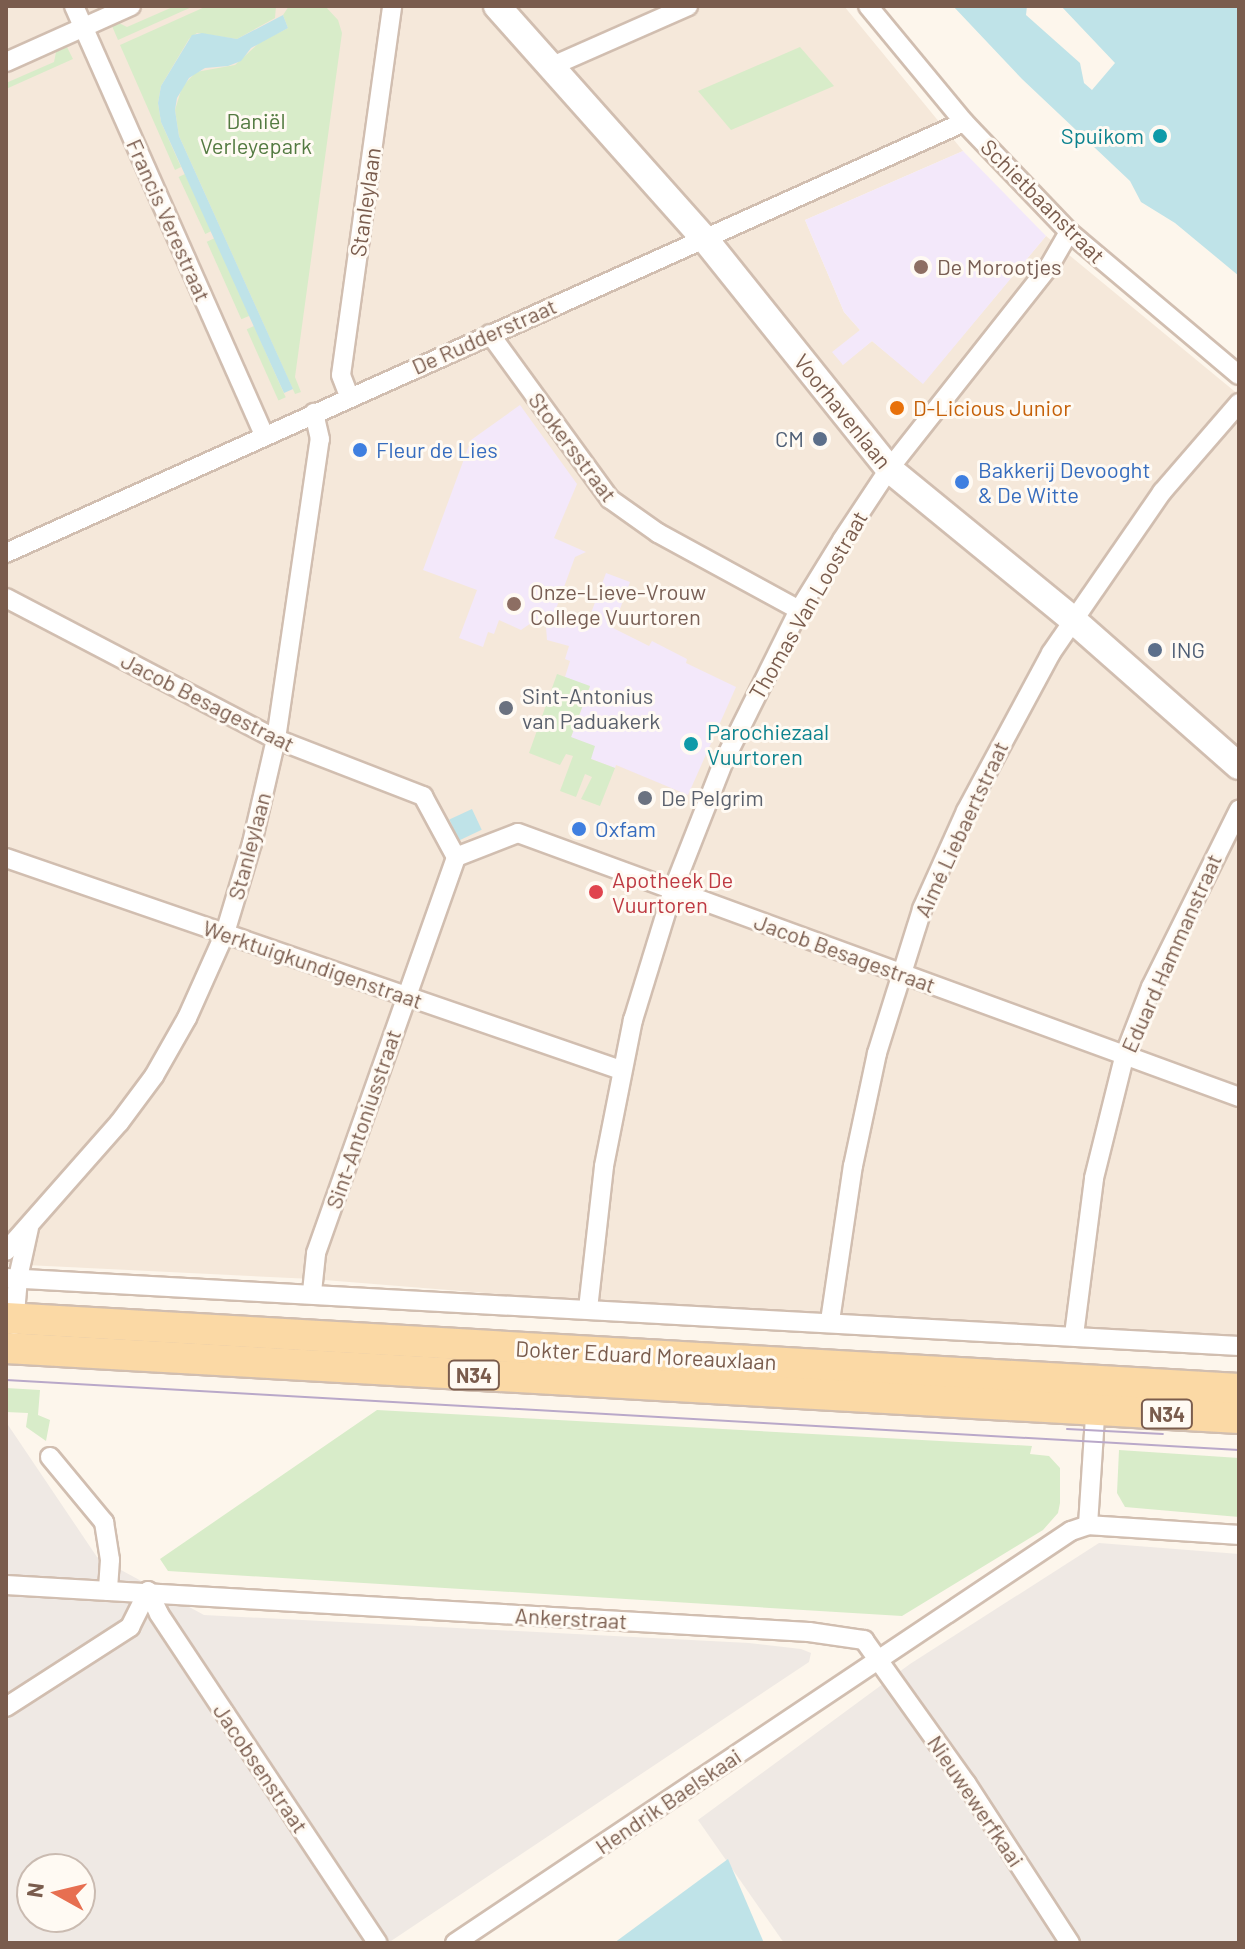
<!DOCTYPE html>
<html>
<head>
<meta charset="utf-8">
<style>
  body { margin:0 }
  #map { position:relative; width:1245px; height:1949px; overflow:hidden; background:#fdf6ec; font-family:Barlow,sans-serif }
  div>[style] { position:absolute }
  .residential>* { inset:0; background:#f5e8da }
  .industrial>* { inset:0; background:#efe9e4 }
  .education>* { inset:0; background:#f3e8fa }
  .green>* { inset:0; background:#d8ecc9; transform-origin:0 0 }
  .water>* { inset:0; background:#bfe3e8; transform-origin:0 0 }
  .roads { filter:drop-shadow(2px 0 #d1beb0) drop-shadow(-2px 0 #d1beb0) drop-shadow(0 2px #d1beb0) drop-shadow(0 -2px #d1beb0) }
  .street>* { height:18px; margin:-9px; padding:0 9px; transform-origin:9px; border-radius:9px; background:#fff }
  .secondary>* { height:26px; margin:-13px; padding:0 13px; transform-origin:13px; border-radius:13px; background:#fff }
  .primary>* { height:30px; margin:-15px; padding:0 15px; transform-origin:15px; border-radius:15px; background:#fbd9a5 }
  .tram>* { height:2px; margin:-1px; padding:0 1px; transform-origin:1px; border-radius:1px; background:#b9a8c9 }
  .dots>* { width:22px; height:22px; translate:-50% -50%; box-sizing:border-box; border:4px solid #fffaf3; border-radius:50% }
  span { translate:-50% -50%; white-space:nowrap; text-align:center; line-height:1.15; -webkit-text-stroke:6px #fffaf3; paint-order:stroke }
  .shield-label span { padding:2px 6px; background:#fffaf3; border:2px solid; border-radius:6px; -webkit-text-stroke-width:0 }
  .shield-label { font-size:20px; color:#7a5c4d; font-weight:700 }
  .park-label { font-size:22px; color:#537a41 }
  .culture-label { font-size:22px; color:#0d838f }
  .right { translate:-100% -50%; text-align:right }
  .left { translate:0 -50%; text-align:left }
  .street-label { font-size:22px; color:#7a5c4d }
  .education-label { font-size:22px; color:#785e54 }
  .food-label { font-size:22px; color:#c56008 }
  .service-label { font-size:22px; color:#4e5e75 }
  .shop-label { font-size:22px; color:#366cbe }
  .worship-label { font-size:22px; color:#5b616d }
  .health-label { font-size:22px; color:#be3a42 }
  .frame { position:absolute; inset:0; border:8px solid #7a5c4d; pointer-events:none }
  .north { position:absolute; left:16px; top:1853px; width:80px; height:80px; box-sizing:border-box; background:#fffaf3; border:2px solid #cabbb1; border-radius:50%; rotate:278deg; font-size:22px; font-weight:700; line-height:32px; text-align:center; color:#7a5c4d }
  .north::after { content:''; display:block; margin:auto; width:28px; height:36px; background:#e76f51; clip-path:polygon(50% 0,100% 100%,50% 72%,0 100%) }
</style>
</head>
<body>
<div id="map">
  <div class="residential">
    <i style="clip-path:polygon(6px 6px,844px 6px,963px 151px,805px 220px,844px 312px,860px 330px,842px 365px,872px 341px,923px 383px,1046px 236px,1239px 395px,1239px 1346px,830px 1321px,312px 1279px,6px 1264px)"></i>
  </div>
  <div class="industrial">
    <i style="clip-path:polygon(evenodd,6px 1422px,97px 1557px,204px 1615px,749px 1643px,801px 1649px,811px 1653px,809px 1662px,388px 1943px,6px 1943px,6px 1422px,32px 1869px,80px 1869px,80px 1917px,32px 1917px,32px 1869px)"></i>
    <i style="clip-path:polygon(1099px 1543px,1239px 1554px,1239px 1943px,784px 1943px,698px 1820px,910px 1664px)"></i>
  </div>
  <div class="education">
    <i style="clip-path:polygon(963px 151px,1046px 236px,923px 384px,872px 341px,843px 365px,832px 352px,860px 330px,844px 312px,805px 220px)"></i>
    <i style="clip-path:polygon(520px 405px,577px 484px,554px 538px,586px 552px,575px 557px,553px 617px,585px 629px,606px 573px,630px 582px,613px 628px,649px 646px,652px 641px,687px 659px,686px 663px,736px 687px,688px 795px,616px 765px,615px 768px,591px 759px,571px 737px,590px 687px,565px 677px,570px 661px,565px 659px,569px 646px,547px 640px,546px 627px,534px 621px,521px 630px,499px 620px,494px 634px,488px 632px,483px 647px,459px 638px,477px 590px,423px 570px,471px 440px)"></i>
  </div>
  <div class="green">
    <i style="clip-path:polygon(175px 6px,194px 6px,118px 40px,112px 26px,119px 23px,127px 27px)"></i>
    <i style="clip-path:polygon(207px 6px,276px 6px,275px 18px,237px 39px,197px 33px,189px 39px,161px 86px,158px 103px,161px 122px,181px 167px,175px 170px,120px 45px)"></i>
    <i style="clip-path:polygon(289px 6px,325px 6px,338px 20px,342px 33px,295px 377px,301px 392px,295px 394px,179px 136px,175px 110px,182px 87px,196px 72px,235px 65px,260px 42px,288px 28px,283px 15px)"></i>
    <i style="clip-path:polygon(67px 47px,73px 59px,6px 89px,6px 83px,54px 62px,56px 52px)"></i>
    <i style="clip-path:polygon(800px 47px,834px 86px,731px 130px,698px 91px)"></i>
    <i style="left:185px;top:174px;width:63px;height:7px;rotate:65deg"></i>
    <i style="left:215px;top:238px;width:85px;height:9px;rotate:66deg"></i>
    <i style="left:254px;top:326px;width:78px;height:8px;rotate:66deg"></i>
    <i style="clip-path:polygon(557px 674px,590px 686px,571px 737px,595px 746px,591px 759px,615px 768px,600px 806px,581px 799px,592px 777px,585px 774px,576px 797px,560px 791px,573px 756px,566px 754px,560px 765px,529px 753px)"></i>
    <i style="clip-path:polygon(6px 1388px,40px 1390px,38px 1415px,50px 1420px,46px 1441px,26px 1427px,28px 1413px,6px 1412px)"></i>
    <i style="clip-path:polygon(377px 1410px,1032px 1446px,1030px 1454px,1049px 1456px,1060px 1468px,1060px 1503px,1058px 1513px,1043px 1530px,902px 1616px,168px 1571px,160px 1559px)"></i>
    <i style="clip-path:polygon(1119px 1450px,1239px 1458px,1239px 1517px,1125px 1507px,1117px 1493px)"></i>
  </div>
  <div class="water">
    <i style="clip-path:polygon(953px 6px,1027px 6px,1026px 15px,1080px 63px,1084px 83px,1092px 90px,1115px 63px,1061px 6px,1239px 6px,1239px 276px,1175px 223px,1141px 202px,1130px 181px,1022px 79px)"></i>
    <i style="clip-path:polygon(283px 15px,288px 28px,251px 48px,241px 61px,228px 66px,205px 68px,189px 78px,177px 98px,175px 110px,179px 136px,293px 389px,284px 393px,161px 122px,158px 103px,161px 86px,192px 35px,202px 33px,237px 39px)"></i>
    <i style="left:472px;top:809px;width:23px;height:25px;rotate:65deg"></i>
    <i style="clip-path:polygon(728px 1859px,764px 1943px,614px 1943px)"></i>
  </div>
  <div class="roads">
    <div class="street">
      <i style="left:74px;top:6px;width:468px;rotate:66.1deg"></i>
      <i style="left:868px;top:6px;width:151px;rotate:50.4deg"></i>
      <i style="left:964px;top:122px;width:152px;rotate:46.3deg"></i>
      <i style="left:1069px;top:232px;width:222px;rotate:40.1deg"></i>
      <i style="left:6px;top:62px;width:137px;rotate:-24.1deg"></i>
      <i style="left:550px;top:67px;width:151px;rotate:-23.8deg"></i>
      <i style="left:490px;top:334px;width:204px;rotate:54deg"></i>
      <i style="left:610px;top:499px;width:59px;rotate:35.3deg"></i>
      <i style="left:658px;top:533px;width:161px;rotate:28.6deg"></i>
      <i style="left:349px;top:396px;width:22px;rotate:-111deg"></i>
      <i style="left:341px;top:375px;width:373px;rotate:-82.1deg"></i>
      <i style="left:6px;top:553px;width:1050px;rotate:-24.22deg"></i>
      <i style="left:6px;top:598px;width:305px;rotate:27.6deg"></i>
      <i style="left:276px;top:739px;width:158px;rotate:21.2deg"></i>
      <i style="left:423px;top:796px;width:69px;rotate:61.6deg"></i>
      <i style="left:456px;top:857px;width:66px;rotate:-21.2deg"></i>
      <i style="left:518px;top:833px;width:768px;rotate:20.11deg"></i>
      <i style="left:6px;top:858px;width:651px;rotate:19.02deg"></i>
      <i style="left:6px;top:1251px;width:171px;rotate:-48.6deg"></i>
      <i style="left:119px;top:1123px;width:59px;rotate:-53.3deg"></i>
      <i style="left:154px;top:1076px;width:67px;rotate:-60.4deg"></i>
      <i style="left:187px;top:1018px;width:93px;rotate:-65.9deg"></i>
      <i style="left:225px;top:933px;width:94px;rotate:-73.3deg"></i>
      <i style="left:252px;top:843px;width:107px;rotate:-77deg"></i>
      <i style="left:276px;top:739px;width:303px;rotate:-81.7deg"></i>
      <i style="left:320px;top:439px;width:27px;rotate:-103deg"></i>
      <i style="left:6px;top:1278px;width:1235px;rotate:3.16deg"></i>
      <i style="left:312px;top:1292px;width:39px;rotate:-84deg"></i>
      <i style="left:316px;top:1253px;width:420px;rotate:-70.5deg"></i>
      <i style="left:588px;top:1309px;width:144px;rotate:-83.6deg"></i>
      <i style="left:604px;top:1166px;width:149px;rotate:-78.8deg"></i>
      <i style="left:633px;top:1020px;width:136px;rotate:-72.9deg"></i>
      <i style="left:673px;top:890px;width:136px;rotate:-68.5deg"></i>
      <i style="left:723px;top:763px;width:171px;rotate:-63.6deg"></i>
      <i style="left:799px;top:610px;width:82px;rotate:-58.4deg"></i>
      <i style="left:842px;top:540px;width:85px;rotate:-56.5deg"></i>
      <i style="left:889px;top:469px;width:260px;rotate:-51.7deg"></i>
      <i style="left:1050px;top:265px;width:38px;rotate:-60deg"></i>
      <i style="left:830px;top:1321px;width:157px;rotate:-81.6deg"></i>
      <i style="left:853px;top:1166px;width:116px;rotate:-78deg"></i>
      <i style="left:877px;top:1053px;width:151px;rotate:-72.6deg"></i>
      <i style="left:922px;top:909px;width:107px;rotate:-65.8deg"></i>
      <i style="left:966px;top:811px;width:179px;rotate:-61.7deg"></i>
      <i style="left:1051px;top:653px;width:196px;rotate:-55.4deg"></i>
      <i style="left:1162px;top:492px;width:118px;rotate:-49.1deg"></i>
      <i style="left:14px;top:1325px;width:47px;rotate:-85.1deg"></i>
      <i style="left:18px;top:1278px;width:51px;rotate:-77.6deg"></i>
      <i style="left:1074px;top:1335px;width:158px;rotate:-82.7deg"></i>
      <i style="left:1094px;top:1178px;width:128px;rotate:-76deg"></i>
      <i style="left:1125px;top:1054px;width:72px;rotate:-68.8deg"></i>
      <i style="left:1151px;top:987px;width:198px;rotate:-63.6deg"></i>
      <i style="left:50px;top:1457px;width:85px;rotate:50.3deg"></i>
      <i style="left:104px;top:1522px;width:38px;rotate:81deg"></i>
      <i style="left:110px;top:1560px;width:31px;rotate:94deg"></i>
      <i style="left:1088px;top:1525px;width:124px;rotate:-86.3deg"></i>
      <i style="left:6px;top:1585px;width:804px;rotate:3.35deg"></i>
      <i style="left:809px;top:1632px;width:56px;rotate:8.3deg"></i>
      <i style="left:864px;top:1640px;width:176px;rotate:54.5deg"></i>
      <i style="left:966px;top:1783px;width:191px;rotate:57deg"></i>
      <i style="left:148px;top:1591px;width:25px;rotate:64deg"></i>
      <i style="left:159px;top:1614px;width:395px;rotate:56.4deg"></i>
      <i style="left:6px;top:1707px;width:148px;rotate:-32.8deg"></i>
      <i style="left:130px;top:1627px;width:40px;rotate:-63.4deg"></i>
      <i style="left:455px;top:1943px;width:741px;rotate:-33.78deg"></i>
      <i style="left:1071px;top:1531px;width:18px;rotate:-19deg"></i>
      <i style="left:1088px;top:1525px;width:151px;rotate:3.8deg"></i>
    </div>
    <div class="secondary">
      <i style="left:497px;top:6px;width:311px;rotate:48.3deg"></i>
      <i style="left:704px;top:238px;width:296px;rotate:51.3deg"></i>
      <i style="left:889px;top:469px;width:237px;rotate:39.3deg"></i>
      <i style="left:1072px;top:619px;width:222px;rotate:41.4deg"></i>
    </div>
    <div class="primary">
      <i style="left:6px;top:1318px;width:1235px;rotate:3.3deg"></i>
      <i style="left:6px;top:1348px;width:1235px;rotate:3.25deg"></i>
    </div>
  </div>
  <div class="tram">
    <i style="left:6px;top:1380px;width:1235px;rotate:3.25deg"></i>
    <i style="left:1067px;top:1429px;width:96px;rotate:3deg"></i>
  </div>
  <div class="dots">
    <i style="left:1160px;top:136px;background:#0f9aa8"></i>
    <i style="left:921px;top:267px;background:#8d6e63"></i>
    <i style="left:897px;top:408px;background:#e8710a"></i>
    <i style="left:820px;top:439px;background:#5c6f8a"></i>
    <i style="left:360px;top:450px;background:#3f7fe0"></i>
    <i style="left:962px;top:482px;background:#3f7fe0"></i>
    <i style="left:514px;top:604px;background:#8d6e63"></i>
    <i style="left:1155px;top:650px;background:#5c6f8a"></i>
    <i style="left:506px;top:708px;background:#6b7280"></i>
    <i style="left:691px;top:744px;background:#0f9aa8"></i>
    <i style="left:645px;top:798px;background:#6b7280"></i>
    <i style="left:579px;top:829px;background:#3f7fe0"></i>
    <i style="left:596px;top:892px;background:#e0444e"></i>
  </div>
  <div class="shield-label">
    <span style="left:474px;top:1375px">N34</span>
    <span style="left:1167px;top:1414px">N34</span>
  </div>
  <div class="park-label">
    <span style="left:256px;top:133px">Daniël<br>Verleyepark</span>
  </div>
  <div class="culture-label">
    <span class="right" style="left:1144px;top:136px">Spuikom</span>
    <span class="left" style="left:707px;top:744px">Parochiezaal<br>Vuurtoren</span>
  </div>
  <div class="street-label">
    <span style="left:1043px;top:201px;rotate:45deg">Schietbaanstraat</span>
    <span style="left:365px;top:202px;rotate:-82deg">Stanleylaan</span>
    <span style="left:169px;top:220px;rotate:66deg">Francis Verestraat</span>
    <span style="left:484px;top:336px;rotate:-24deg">De Rudderstraat</span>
    <span style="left:843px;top:411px;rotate:51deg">Voorhavenlaan</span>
    <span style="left:573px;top:447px;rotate:53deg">Stokersstraat</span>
    <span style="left:808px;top:605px;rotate:-60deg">Thomas Van Loostraat</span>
    <span style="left:208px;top:702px;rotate:27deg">Jacob Besagestraat</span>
    <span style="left:961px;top:829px;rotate:-65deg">Aimé Liebaertstraat</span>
    <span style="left:249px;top:846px;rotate:-75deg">Stanleylaan</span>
    <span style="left:845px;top:953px;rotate:20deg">Jacob Besagestraat</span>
    <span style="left:1171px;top:953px;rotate:-66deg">Eduard Hammanstraat</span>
    <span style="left:313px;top:964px;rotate:19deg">Werktuigkundigenstraat</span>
    <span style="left:363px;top:1119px;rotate:-71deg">Sint-Antoniusstraat</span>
    <span style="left:646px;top:1355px;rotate:3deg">Dokter Eduard Moreauxlaan</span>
    <span style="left:571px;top:1618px;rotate:3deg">Ankerstraat</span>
    <span style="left:261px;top:1768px;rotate:56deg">Jacobsenstraat</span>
    <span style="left:668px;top:1801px;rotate:-34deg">Hendrik Baelskaai</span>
    <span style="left:976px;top:1801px;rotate:56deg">Nieuwewerfkaai</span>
  </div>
  <div class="education-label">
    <span class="left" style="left:937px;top:267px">De Morootjes</span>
    <span class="left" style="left:530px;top:604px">Onze-Lieve-Vrouw<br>College Vuurtoren</span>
  </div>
  <div class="food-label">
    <span class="left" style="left:913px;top:408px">D-Licious Junior</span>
  </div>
  <div class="service-label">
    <span class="right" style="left:804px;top:439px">CM</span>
    <span class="left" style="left:1171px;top:650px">ING</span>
  </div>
  <div class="shop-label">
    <span class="left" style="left:376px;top:450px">Fleur de Lies</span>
    <span class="left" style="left:978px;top:482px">Bakkerij Devooght<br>&amp; De Witte</span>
    <span class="left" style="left:595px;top:829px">Oxfam</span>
  </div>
  <div class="worship-label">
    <span class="left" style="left:522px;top:708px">Sint-Antonius<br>van Paduakerk</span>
    <span class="left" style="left:661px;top:798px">De Pelgrim</span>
  </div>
  <div class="health-label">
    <span class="left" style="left:612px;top:892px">Apotheek De<br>Vuurtoren</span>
  </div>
  <div class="frame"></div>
  <div class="north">N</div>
</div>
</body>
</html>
